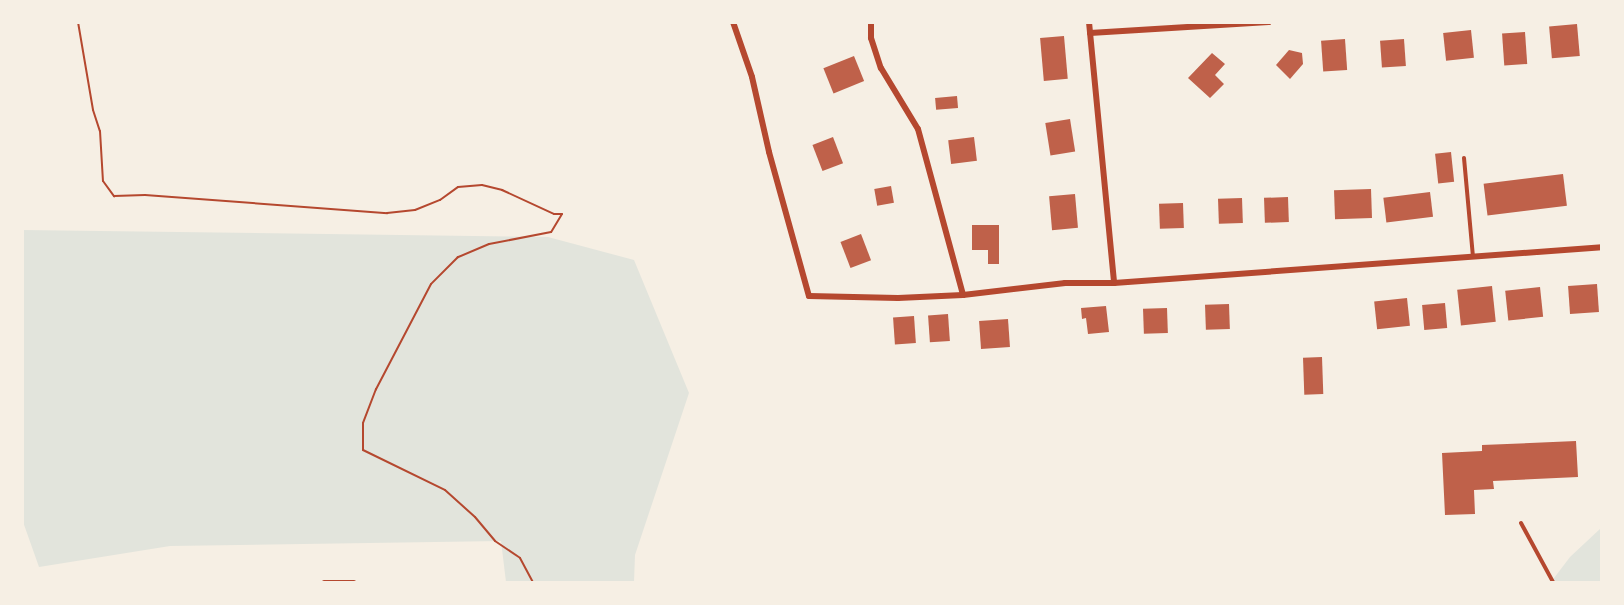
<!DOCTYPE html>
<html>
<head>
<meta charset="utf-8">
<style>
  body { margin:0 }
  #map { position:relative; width:1624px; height:605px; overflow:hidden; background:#f6efe4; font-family:Manrope,sans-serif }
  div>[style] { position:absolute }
  .green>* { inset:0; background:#e2e4dc }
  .building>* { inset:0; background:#bf614a; transform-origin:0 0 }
  .path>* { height:2px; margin:-1px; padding:0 1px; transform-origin:1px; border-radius:1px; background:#b5482f }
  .service>* { height:4px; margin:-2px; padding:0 2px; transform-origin:2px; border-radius:2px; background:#b5482f }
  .minor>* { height:6px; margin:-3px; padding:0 3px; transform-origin:3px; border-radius:3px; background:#b5482f }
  span { translate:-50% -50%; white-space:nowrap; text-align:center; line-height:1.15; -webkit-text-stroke:6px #f6efe4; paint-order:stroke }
  .frame { position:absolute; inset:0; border:24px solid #f6efe4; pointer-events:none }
</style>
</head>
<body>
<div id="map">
  <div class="green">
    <i style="clip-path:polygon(22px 230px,548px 237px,634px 260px,689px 393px,635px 555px,634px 582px,506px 582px,501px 541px,170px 546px,39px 567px,22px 519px)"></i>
    <i style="clip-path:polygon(1601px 528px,1601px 582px,1551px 582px,1570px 557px)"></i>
  </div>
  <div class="building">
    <i style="left:1577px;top:24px;width:32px;height:28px;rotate:85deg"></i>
    <i style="left:1471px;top:30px;width:28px;height:28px;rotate:84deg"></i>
    <i style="left:1525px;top:32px;width:32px;height:23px;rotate:86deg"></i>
    <i style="left:1064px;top:36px;width:43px;height:24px;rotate:85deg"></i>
    <i style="left:1345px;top:39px;width:31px;height:24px;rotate:86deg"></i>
    <i style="left:1404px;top:39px;width:27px;height:24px;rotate:86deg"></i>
    <i style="clip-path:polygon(1289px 50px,1302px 53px,1303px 64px,1290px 79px,1276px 65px)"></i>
    <i style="clip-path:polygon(1212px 53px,1225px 64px,1215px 75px,1224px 84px,1210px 98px,1188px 78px)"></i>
    <i style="left:854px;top:56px;width:27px;height:33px;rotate:68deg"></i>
    <i style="left:957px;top:96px;width:12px;height:22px;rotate:85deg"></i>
    <i style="left:1070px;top:119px;width:33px;height:25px;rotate:81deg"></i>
    <i style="left:833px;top:137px;width:28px;height:22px;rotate:69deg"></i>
    <i style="left:974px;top:137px;width:24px;height:26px;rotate:83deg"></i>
    <i style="left:1451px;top:152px;width:30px;height:16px;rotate:84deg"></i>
    <i style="left:1563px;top:174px;width:32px;height:80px;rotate:83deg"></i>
    <i style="left:891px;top:186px;width:17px;height:17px;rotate:80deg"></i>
    <i style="left:1371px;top:189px;width:29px;height:37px;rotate:88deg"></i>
    <i style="left:1430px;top:192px;width:25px;height:47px;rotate:83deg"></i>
    <i style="left:1075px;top:194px;width:34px;height:26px;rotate:85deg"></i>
    <i style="left:1288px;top:197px;width:25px;height:24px;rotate:88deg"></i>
    <i style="left:1242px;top:198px;width:25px;height:24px;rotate:88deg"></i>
    <i style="left:1183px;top:203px;width:25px;height:24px;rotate:88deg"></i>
    <i style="clip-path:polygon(972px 225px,999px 225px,999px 264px,988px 264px,988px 250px,972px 250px)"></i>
    <i style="left:861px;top:234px;width:28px;height:22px;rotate:69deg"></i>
    <i style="left:1597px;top:284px;width:28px;height:29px;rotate:86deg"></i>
    <i style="left:1492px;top:286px;width:36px;height:35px;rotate:84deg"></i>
    <i style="left:1540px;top:287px;width:30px;height:35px;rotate:84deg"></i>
    <i style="left:1407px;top:298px;width:28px;height:33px;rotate:84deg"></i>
    <i style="left:1445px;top:303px;width:25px;height:23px;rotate:85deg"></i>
    <i style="left:1229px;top:304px;width:25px;height:24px;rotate:88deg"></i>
    <i style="clip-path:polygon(1106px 306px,1109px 332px,1088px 334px,1086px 318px,1082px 319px,1081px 308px)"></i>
    <i style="left:1167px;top:308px;width:25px;height:24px;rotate:88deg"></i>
    <i style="left:948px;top:314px;width:27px;height:20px;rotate:86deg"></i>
    <i style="left:914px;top:316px;width:27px;height:21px;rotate:86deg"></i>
    <i style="left:1008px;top:319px;width:28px;height:29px;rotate:86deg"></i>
    <i style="left:1322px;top:357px;width:37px;height:19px;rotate:88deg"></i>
    <i style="clip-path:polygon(1576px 441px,1578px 477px,1493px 481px,1494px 489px,1474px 490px,1475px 514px,1445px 515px,1442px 453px,1482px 451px,1482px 445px)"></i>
  </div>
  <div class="path">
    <i style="left:78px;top:22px;width:89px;rotate:80.3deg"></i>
    <i style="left:93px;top:110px;width:22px;rotate:72deg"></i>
    <i style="left:100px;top:131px;width:50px;rotate:86.6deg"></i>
    <i style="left:103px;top:181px;width:19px;rotate:54deg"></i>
    <i style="left:114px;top:196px;width:31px;rotate:-2deg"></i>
    <i style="left:145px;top:195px;width:243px;rotate:4.3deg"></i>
    <i style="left:387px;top:213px;width:28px;rotate:-6deg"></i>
    <i style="left:415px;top:210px;width:27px;rotate:-22deg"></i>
    <i style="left:440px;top:200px;width:22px;rotate:-36deg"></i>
    <i style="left:458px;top:187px;width:24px;rotate:-5deg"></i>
    <i style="left:482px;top:185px;width:21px;rotate:14deg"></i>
    <i style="left:502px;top:190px;width:57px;rotate:24.8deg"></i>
    <i style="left:554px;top:214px;width:8px"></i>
    <i style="left:562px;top:214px;width:21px;rotate:121deg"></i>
    <i style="left:551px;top:232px;width:63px;rotate:169deg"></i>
    <i style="left:489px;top:244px;width:34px;rotate:157deg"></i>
    <i style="left:458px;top:257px;width:38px;rotate:135deg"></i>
    <i style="left:431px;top:284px;width:119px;rotate:117.6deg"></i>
    <i style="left:376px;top:389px;width:36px;rotate:111deg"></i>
    <i style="left:363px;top:423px;width:27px;rotate:90deg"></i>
    <i style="left:363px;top:450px;width:91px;rotate:26deg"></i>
    <i style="left:445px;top:490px;width:40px;rotate:42deg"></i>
    <i style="left:475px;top:517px;width:31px;rotate:50deg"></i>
    <i style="left:495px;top:541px;width:30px;rotate:34deg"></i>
    <i style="left:520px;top:558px;width:27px;rotate:62deg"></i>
  </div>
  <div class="service">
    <i style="left:1464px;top:158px;width:98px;rotate:84.8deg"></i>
    <i style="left:1521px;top:523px;width:67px;rotate:61.5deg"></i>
    <i style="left:324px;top:582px;width:30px"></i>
  </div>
  <div class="minor">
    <i style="left:733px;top:22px;width:58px;rotate:70.9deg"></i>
    <i style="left:752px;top:77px;width:77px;rotate:77.2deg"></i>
    <i style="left:769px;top:152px;width:149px;rotate:74.5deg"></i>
    <i style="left:809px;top:296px;width:89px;rotate:1.3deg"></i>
    <i style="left:898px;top:298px;width:65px;rotate:-2.6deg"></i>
    <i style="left:963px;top:295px;width:103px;rotate:-6.7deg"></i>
    <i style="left:1065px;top:283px;width:49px"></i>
    <i style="left:1114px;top:283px;width:489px;rotate:-4.2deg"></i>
    <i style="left:871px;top:22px;width:16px;rotate:90deg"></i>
    <i style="left:871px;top:38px;width:32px;rotate:72deg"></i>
    <i style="left:881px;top:68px;width:71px;rotate:58.8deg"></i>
    <i style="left:918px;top:129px;width:172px;rotate:74.8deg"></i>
    <i style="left:1089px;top:22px;width:262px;rotate:84.5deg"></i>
    <i style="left:1090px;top:33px;width:179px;rotate:-3.5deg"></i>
  </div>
  <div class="frame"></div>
</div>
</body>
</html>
